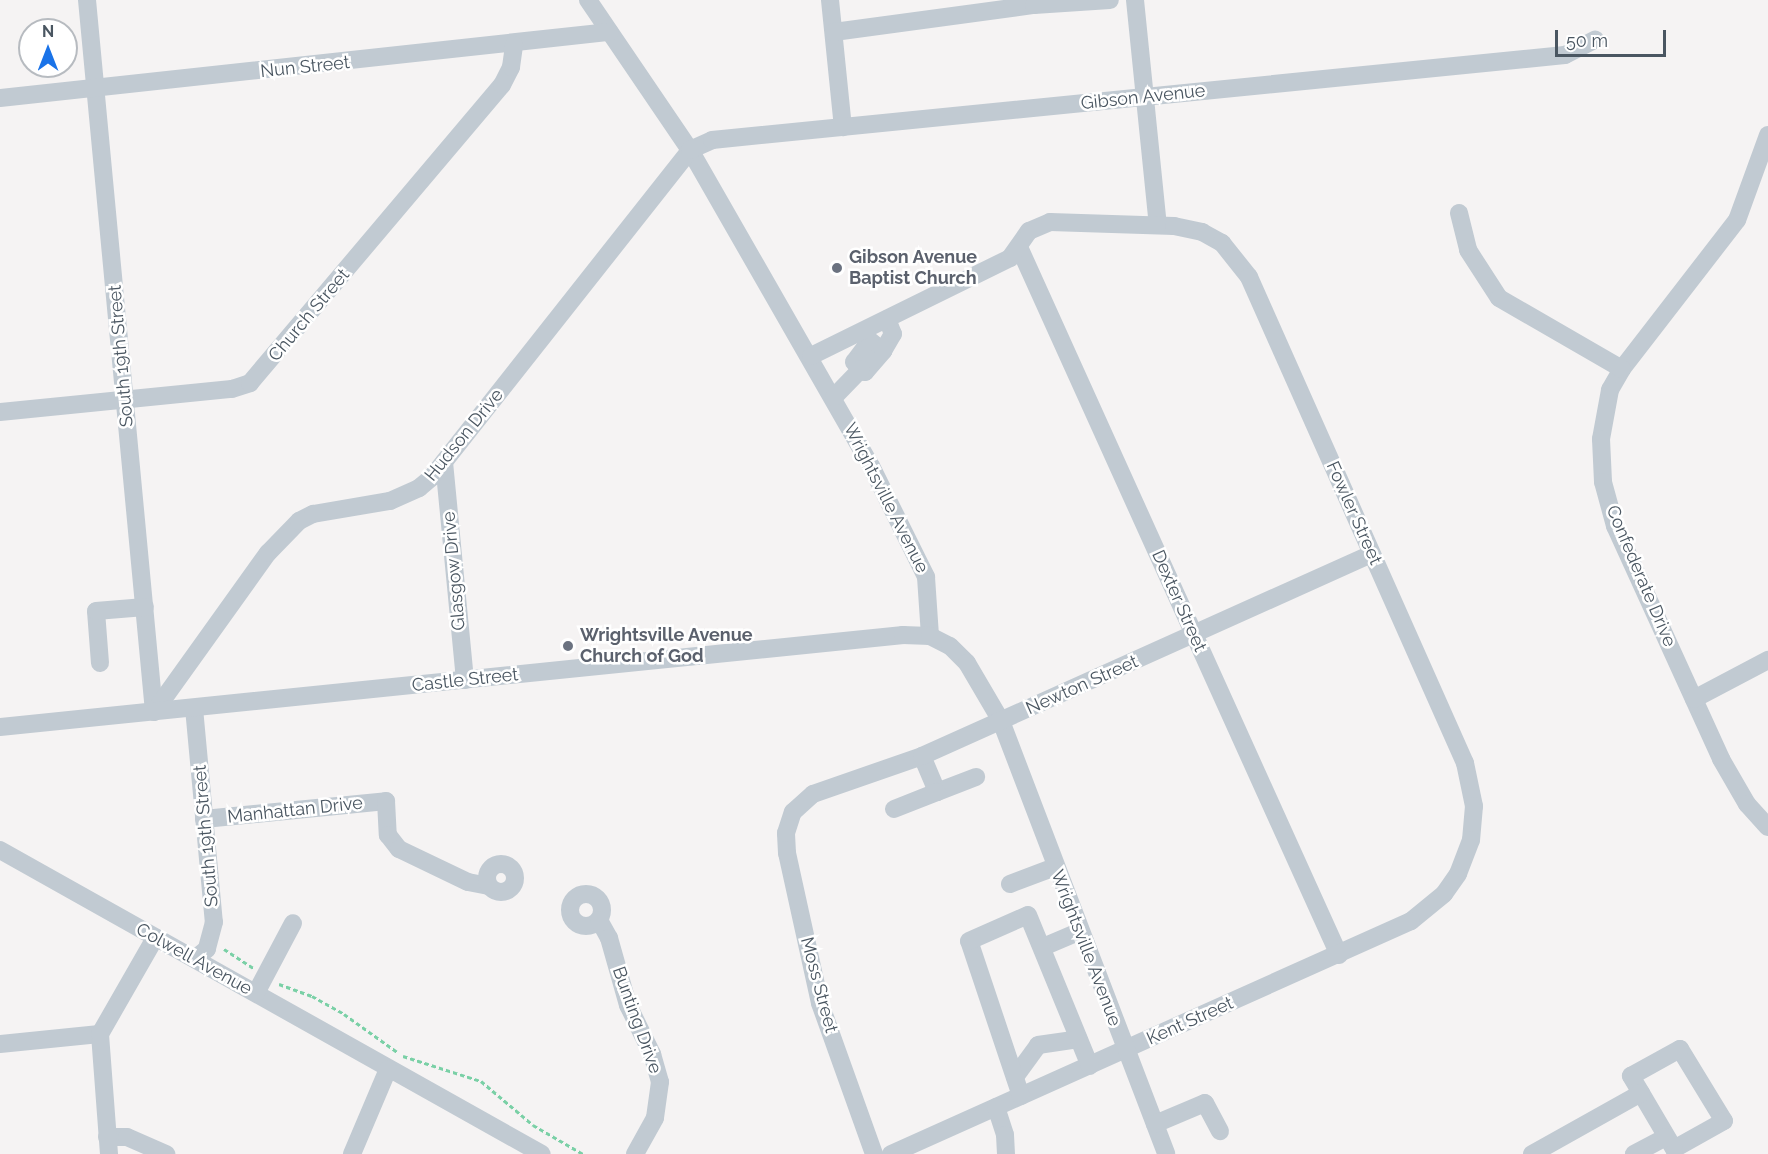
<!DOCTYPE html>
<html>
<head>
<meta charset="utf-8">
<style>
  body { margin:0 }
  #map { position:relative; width:1768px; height:1154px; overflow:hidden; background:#f5f3f3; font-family:Raleway,sans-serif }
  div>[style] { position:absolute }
  .path>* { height:3px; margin-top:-1.5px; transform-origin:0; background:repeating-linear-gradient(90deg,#7ad0a6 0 4.5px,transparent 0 7.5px) }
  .minor>* { height:18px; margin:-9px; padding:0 9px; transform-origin:9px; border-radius:9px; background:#c1cad2 }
  .minor>.ring { margin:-9px; padding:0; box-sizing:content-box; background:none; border:18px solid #c1cad2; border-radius:50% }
  .dots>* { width:16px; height:16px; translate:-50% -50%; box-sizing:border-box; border:3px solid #fff; border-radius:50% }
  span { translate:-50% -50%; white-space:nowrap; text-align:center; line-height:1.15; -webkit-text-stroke:5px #fff; paint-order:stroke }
  .street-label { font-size:18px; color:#4a5661 }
  .worship-label { font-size:18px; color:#5b616d; font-weight:700 }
  .left { translate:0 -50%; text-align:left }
  .north { position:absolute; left:18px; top:18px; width:60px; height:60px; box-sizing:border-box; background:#fff; border:2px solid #b7bbc0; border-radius:50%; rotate:0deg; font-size:16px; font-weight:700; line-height:24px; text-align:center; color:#4a5661 }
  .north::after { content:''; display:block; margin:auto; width:21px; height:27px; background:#1a73e8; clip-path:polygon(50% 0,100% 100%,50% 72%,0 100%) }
  .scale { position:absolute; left:1555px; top:30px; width:111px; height:27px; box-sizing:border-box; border:3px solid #4a5661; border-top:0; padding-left:8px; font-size:18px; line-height:21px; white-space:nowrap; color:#4a5661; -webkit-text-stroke:4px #fff; paint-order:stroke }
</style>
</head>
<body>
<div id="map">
  <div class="path">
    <i style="left:224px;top:949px;width:35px;rotate:33deg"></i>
    <i style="left:279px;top:984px;width:35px;rotate:20deg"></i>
    <i style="left:312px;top:996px;width:37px;rotate:29deg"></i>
    <i style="left:344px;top:1014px;width:65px;rotate:35.6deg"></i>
    <i style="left:403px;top:1056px;width:82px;rotate:17.8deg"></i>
    <i style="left:481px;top:1081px;width:68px;rotate:40.2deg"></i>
    <i style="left:533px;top:1125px;width:58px;rotate:30.1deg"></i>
  </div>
  <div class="minor">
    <i style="left:87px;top:0;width:715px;rotate:84.62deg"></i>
    <i style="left:588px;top:0;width:181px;rotate:55.8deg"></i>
    <i style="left:690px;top:150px;width:364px;rotate:60.2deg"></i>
    <i style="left:871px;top:466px;width:124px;rotate:63.6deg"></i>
    <i style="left:926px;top:577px;width:59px;rotate:86.1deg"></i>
    <i style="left:830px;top:0;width:128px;rotate:84.2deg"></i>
    <i style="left:1135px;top:0;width:226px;rotate:84.2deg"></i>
    <i style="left:834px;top:32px;width:202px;rotate:-7.7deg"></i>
    <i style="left:1034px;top:5px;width:76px;rotate:-3.8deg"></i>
    <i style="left:0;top:98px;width:613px;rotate:-6.19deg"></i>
    <i style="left:1768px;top:135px;width:90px;rotate:110deg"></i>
    <i style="left:1737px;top:220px;width:188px;rotate:127.7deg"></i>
    <i style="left:1622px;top:369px;width:24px;rotate:120deg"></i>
    <i style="left:1610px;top:390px;width:50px;rotate:100.4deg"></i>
    <i style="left:1601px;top:439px;width:43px;rotate:87.3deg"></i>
    <i style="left:1603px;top:482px;width:46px;rotate:74.7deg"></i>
    <i style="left:1615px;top:526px;width:256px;rotate:65.5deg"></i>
    <i style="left:1721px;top:759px;width:52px;rotate:60deg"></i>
    <i style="left:1747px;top:804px;width:31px;rotate:48deg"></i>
    <i style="left:1459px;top:213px;width:38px;rotate:76deg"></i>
    <i style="left:1468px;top:250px;width:57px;rotate:57.1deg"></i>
    <i style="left:1499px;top:298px;width:142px;rotate:30deg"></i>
    <i style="left:1019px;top:247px;width:777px;rotate:65.68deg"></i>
    <i style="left:883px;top:351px;width:16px;rotate:-142deg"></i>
    <i style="left:870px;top:341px;width:26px;rotate:127deg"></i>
    <i style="left:854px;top:362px;width:15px;rotate:42deg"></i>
    <i style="left:865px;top:372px;width:28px;rotate:-49deg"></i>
    <i style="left:883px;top:351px;width:20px;rotate:-60deg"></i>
    <i style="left:893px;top:334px;width:16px;rotate:-112deg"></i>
    <i style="left:811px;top:356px;width:222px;rotate:-26.2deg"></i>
    <i style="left:1010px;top:258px;width:33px;rotate:-55deg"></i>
    <i style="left:1029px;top:231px;width:23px;rotate:-23deg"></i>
    <i style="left:1050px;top:222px;width:124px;rotate:1.8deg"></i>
    <i style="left:1174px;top:226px;width:29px;rotate:12deg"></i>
    <i style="left:1202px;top:232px;width:23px;rotate:29deg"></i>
    <i style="left:1222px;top:243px;width:43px;rotate:51.5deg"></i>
    <i style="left:1249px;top:277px;width:532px;rotate:66.04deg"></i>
    <i style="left:1465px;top:763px;width:44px;rotate:78.2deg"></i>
    <i style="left:1474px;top:806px;width:34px;rotate:95deg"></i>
    <i style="left:1471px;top:840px;width:36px;rotate:111deg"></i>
    <i style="left:1458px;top:874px;width:24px;rotate:125deg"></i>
    <i style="left:1444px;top:894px;width:43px;rotate:140.7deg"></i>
    <i style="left:1411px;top:921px;width:570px;rotate:155.86deg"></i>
    <i style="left:834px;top:397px;width:39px;rotate:-46deg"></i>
    <i style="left:0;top:412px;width:233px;rotate:-5.7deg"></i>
    <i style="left:232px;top:389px;width:19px;rotate:-18deg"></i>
    <i style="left:250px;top:383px;width:390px;rotate:-49.8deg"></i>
    <i style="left:502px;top:85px;width:20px;rotate:-63deg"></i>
    <i style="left:511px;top:67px;width:22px;rotate:-82deg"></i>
    <i style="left:444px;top:462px;width:219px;rotate:84.5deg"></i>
    <i style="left:100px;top:663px;width:52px;rotate:-94.4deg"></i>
    <i style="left:96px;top:611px;width:49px;rotate:-4.7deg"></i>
    <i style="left:1694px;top:699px;width:84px;rotate:-27.8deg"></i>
    <i style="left:194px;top:708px;width:215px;rotate:84.7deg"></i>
    <i style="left:214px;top:922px;width:28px;rotate:105deg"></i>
    <i style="left:207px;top:949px;width:14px;rotate:141deg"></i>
    <i style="left:154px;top:712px;width:196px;rotate:-54.4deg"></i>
    <i style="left:268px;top:553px;width:45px;rotate:-45.9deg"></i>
    <i style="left:299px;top:521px;width:16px;rotate:-27deg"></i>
    <i style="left:313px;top:514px;width:78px;rotate:-9.6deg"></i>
    <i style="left:390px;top:501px;width:32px;rotate:-24deg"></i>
    <i style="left:419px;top:488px;width:17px;rotate:-40deg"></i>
    <i style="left:432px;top:477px;width:417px;rotate:-51.7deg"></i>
    <i style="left:690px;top:150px;width:24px;rotate:-24deg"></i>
    <i style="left:712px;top:140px;width:857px;rotate:-5.69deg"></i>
    <i style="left:1565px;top:55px;width:34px;rotate:-27deg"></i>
    <i style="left:0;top:727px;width:908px;rotate:-5.82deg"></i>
    <i style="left:903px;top:635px;width:27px;rotate:2deg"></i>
    <i style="left:930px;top:636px;width:22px;rotate:27deg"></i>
    <i style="left:950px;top:646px;width:24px;rotate:45deg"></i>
    <i style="left:967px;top:663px;width:67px;rotate:59.6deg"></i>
    <i style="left:1001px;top:721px;width:463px;rotate:69.1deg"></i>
    <i style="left:922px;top:756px;width:39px;rotate:67deg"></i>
    <i style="left:937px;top:792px;width:42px;rotate:-21deg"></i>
    <i style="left:894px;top:809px;width:46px;rotate:-21.6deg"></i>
    <i style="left:204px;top:819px;width:183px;rotate:-5.6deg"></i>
    <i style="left:386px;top:801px;width:34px;rotate:87deg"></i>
    <i style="left:388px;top:835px;width:18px;rotate:52deg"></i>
    <i style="left:399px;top:849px;width:76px;rotate:25.6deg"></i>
    <i style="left:468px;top:882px;width:21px;rotate:11deg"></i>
    <i style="left:0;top:850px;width:621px;rotate:29.29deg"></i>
    <i class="ring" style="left:487px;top:864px;width:10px;height:10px"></i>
    <i style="left:1010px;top:884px;width:48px;rotate:-20.7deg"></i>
    <i class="ring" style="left:570px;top:894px;width:14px;height:14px"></i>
    <i style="left:599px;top:920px;width:21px;rotate:61deg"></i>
    <i style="left:609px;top:938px;width:70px;rotate:74.2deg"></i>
    <i style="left:628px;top:1005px;width:55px;rotate:63.9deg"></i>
    <i style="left:652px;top:1054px;width:29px;rotate:74deg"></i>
    <i style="left:660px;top:1082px;width:36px;rotate:98deg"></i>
    <i style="left:655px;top:1118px;width:41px;rotate:119.1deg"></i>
    <i style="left:1043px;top:947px;width:39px;rotate:-23deg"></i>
    <i style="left:256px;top:993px;width:79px;rotate:-62.1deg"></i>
    <i style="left:0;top:1044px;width:100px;rotate:-5.7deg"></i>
    <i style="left:1680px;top:1049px;width:84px;rotate:58.6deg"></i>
    <i style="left:1724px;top:1121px;width:57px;rotate:150.8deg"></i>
    <i style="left:1674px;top:1149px;width:85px;rotate:-120.5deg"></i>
    <i style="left:1631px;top:1076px;width:56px;rotate:-28.9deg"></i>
    <i style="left:1015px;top:1077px;width:39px;rotate:-54deg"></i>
    <i style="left:1038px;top:1045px;width:41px;rotate:-8.3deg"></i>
    <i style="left:1021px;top:1096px;width:163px;rotate:-108.5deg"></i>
    <i style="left:969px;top:941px;width:64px;rotate:-23.8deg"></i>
    <i style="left:1028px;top:915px;width:163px;rotate:67.7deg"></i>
    <i style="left:996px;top:1107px;width:29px;rotate:72deg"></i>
    <i style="left:1005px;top:1135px;width:19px;rotate:87deg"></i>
    <i style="left:1155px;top:1124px;width:54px;rotate:-22.8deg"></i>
    <i style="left:1205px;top:1103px;width:32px;rotate:62deg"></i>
    <i style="left:107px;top:1137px;width:20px"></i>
    <i style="left:127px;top:1137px;width:43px;rotate:23.6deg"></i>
    <i style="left:109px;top:1154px;width:120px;rotate:-94.3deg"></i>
    <i style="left:100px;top:1034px;width:111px;rotate:-60.2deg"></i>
    <i style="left:352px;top:1154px;width:92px;rotate:-67deg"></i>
    <i style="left:874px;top:1154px;width:160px;rotate:-109.7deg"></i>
    <i style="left:820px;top:1003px;width:154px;rotate:-102.4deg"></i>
    <i style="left:787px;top:853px;width:20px;rotate:-93deg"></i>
    <i style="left:786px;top:833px;width:22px;rotate:-72deg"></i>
    <i style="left:793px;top:812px;width:27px;rotate:-42deg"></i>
    <i style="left:813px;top:794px;width:115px;rotate:-19.2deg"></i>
    <i style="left:922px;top:756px;width:493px;rotate:-24.2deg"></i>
    <i style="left:1532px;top:1154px;width:125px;rotate:-29.2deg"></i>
    <i style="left:1634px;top:1154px;width:36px;rotate:-28deg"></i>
  </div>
  <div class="dots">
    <i style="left:837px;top:268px;background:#6b7280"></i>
    <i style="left:568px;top:646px;background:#6b7280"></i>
  </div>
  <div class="street-label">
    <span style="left:305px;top:67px;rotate:-6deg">Nun Street</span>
    <span style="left:1143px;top:97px;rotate:-6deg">Gibson Avenue</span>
    <span style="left:309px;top:315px;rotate:-50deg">Church Street</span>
    <span style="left:121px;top:356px;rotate:-95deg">South 19th Street</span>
    <span style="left:464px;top:435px;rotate:-51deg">Hudson Drive</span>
    <span style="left:886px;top:498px;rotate:63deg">Wrightsville Avenue</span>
    <span style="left:1354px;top:513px;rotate:66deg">Fowler Street</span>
    <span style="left:454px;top:571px;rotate:-95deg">Glasgow Drive</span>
    <span style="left:1641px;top:576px;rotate:67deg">Confederate Drive</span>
    <span style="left:1179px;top:601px;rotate:66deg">Dexter Street</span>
    <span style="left:465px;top:680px;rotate:-6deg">Castle Street</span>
    <span style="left:1082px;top:685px;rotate:-24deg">Newton Street</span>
    <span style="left:295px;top:810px;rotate:-6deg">Manhattan Drive</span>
    <span style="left:206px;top:836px;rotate:-95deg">South 19th Street</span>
    <span style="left:1086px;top:948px;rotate:69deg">Wrightsville Avenue</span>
    <span style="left:194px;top:959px;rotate:29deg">Colwell Avenue</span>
    <span style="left:819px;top:985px;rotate:75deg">Moss Street</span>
    <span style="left:637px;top:1020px;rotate:70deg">Bunting Drive</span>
    <span style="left:1190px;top:1021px;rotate:-24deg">Kent Street</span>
  </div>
  <div class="worship-label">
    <span class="left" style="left:849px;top:268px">Gibson Avenue<br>Baptist Church</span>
    <span class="left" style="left:580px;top:646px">Wrightsville Avenue<br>Church of God</span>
  </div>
  <div class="north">N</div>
  <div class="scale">50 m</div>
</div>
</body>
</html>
